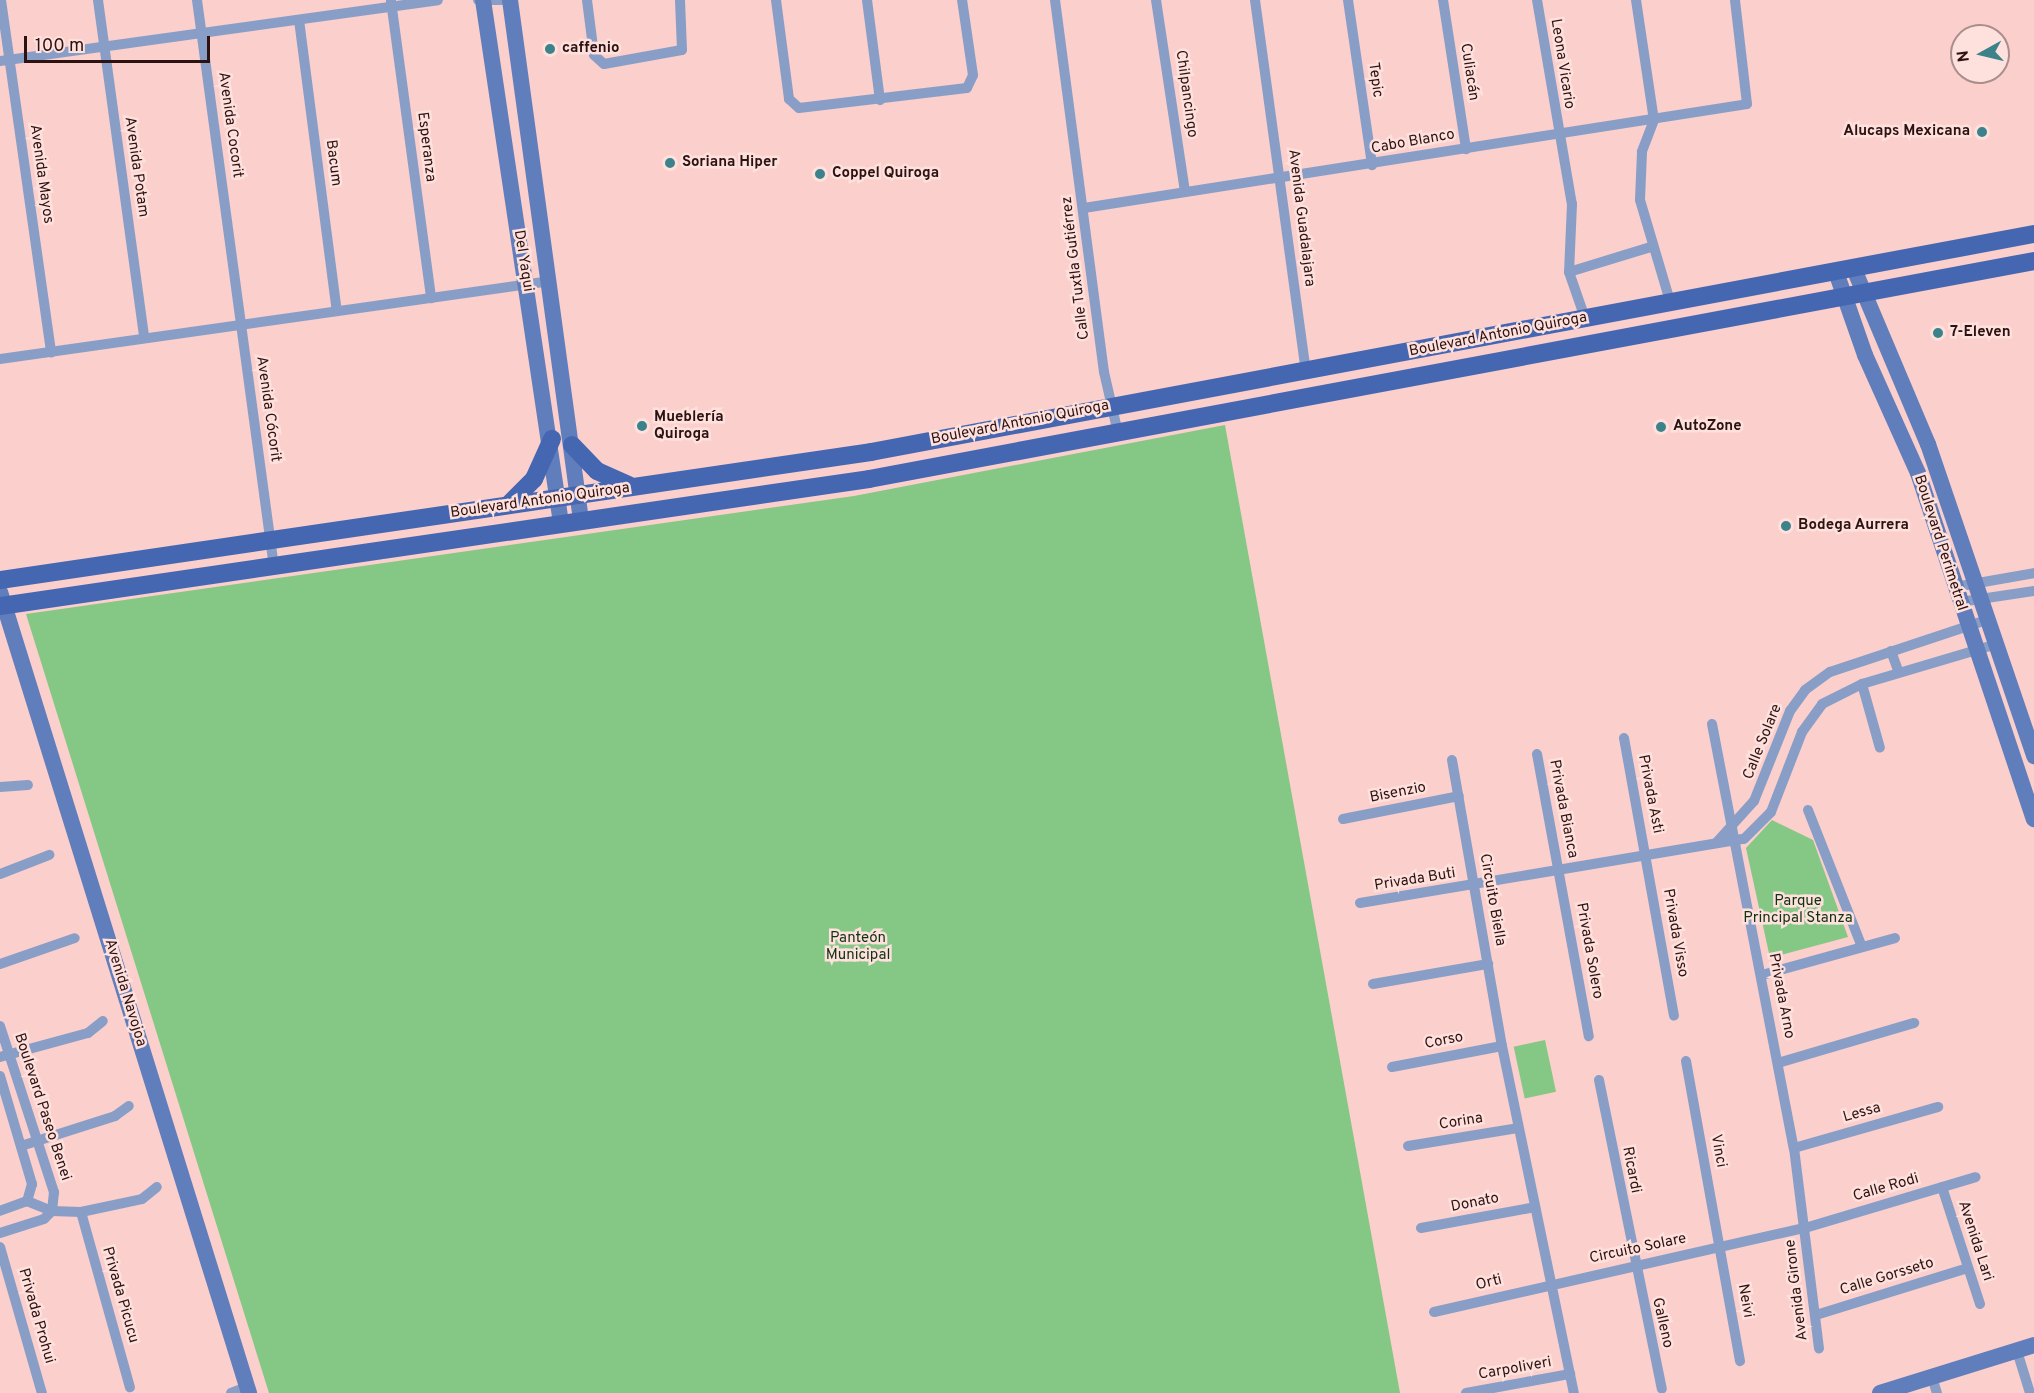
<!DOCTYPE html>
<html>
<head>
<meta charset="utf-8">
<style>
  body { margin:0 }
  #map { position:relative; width:2034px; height:1393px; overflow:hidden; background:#fbcfcb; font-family:Overpass,sans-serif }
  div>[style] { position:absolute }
  .green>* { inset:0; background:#85c784; transform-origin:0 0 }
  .street>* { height:10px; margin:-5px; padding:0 5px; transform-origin:5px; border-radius:5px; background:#899ec7 }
  .secondary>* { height:16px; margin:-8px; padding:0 8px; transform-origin:8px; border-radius:8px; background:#617ebc }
  .primary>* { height:18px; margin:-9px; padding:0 9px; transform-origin:9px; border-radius:9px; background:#4567b2 }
  .dots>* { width:16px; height:16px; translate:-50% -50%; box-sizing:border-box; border:3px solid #fee0dd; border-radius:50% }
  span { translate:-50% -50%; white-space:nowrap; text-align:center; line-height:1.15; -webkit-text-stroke:5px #fee0dd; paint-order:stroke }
  .poi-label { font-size:15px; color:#2c1211; font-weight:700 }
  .left { translate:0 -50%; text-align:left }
  .right { translate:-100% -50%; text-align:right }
  .street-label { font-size:15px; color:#2c1211 }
  .park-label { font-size:15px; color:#0f3211 }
  .north { position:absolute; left:1950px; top:24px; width:60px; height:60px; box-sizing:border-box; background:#fee0dd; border:2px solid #aa8e8b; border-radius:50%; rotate:262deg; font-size:16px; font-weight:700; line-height:24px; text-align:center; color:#2c1211 }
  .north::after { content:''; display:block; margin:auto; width:21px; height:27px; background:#3b828a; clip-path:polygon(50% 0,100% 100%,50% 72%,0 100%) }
  .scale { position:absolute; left:24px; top:36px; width:186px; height:27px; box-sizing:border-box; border:3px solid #2c1211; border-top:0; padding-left:8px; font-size:18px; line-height:21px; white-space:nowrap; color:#2c1211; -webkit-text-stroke:4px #fee0dd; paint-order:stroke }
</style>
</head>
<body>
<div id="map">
  <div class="green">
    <i style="clip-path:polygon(1225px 425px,1400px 1393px,269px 1393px,26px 614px,854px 496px)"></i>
    <i style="clip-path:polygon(1772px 820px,1813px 840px,1848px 937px,1770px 958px,1746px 848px)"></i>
    <i style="left:1545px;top:1040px;width:53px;height:32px;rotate:78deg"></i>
  </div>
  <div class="street">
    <i style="left:1px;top:0;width:356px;rotate:81.9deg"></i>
    <i style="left:98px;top:0;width:341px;rotate:82.2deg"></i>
    <i style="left:197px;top:0;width:572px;rotate:82.27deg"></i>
    <i style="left:478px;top:0;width:25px"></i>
    <i style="left:587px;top:0;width:55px;rotate:82.7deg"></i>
    <i style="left:594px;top:55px;width:13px;rotate:42deg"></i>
    <i style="left:604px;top:64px;width:79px;rotate:-10.2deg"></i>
    <i style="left:682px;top:50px;width:50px;rotate:-92.3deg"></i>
    <i style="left:776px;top:0;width:100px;rotate:82.5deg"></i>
    <i style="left:789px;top:99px;width:13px;rotate:42deg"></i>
    <i style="left:799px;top:108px;width:169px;rotate:-6.8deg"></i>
    <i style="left:967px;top:88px;width:14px;rotate:-65deg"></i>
    <i style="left:973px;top:75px;width:76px;rotate:-98.3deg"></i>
    <i style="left:867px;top:0;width:101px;rotate:82.6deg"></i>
    <i style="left:1055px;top:0;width:375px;rotate:82.5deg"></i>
    <i style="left:1104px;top:372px;width:63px;rotate:77.1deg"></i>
    <i style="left:1156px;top:0;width:194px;rotate:81.4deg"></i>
    <i style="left:1255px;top:0;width:375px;rotate:82.2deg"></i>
    <i style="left:1348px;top:0;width:167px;rotate:81.7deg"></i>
    <i style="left:1443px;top:0;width:151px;rotate:81.2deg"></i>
    <i style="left:1537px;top:0;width:207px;rotate:80.3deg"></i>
    <i style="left:1572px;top:204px;width:68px;rotate:92.5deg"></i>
    <i style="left:1569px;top:272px;width:49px;rotate:70.8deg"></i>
    <i style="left:1636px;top:0;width:121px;rotate:81.5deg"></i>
    <i style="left:1654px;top:120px;width:34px;rotate:111deg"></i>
    <i style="left:1642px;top:152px;width:48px;rotate:92.4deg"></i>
    <i style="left:1640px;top:200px;width:105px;rotate:73.5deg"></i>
    <i style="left:391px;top:1px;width:300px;rotate:82.3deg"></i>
    <i style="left:299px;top:20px;width:293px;rotate:82.6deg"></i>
    <i style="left:0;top:61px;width:442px;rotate:-7.9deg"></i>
    <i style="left:1084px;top:208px;width:671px;rotate:-8.91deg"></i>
    <i style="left:1747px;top:104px;width:105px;rotate:-96.6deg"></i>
    <i style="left:1569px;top:272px;width:86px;rotate:-17deg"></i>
    <i style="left:0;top:359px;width:556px;rotate:-8.06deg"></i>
    <i style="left:1955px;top:587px;width:80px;rotate:-10deg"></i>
    <i style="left:1960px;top:602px;width:75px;rotate:-8.5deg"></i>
    <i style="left:1891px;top:651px;width:23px;rotate:70deg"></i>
    <i style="left:1862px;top:684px;width:66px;rotate:74.3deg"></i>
    <i style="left:1712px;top:724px;width:432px;rotate:79.1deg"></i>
    <i style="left:1794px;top:1148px;width:202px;rotate:82.9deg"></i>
    <i style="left:1624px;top:738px;width:282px;rotate:79.8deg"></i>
    <i style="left:1537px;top:754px;width:287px;rotate:79.6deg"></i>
    <i style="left:1452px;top:760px;width:290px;rotate:80.1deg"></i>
    <i style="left:1502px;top:1046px;width:354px;rotate:78.3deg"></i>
    <i style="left:0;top:787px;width:28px;rotate:-4deg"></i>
    <i style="left:1808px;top:810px;width:147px;rotate:68.5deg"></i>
    <i style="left:1343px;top:819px;width:118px;rotate:-11.2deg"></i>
    <i style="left:1716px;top:843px;width:57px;rotate:-47.9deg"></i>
    <i style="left:1754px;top:801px;width:97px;rotate:-68.2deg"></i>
    <i style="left:1790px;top:711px;width:26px;rotate:-54deg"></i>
    <i style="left:1805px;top:690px;width:31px;rotate:-36deg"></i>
    <i style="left:1830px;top:672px;width:164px;rotate:-18.4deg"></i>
    <i style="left:0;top:874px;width:53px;rotate:-21.2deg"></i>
    <i style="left:1360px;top:903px;width:389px;rotate:-9.5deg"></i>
    <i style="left:1744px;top:839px;width:38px;rotate:-45deg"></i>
    <i style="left:1771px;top:812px;width:86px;rotate:-68.8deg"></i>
    <i style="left:1802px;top:732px;width:34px;rotate:-54deg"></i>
    <i style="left:1822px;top:704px;width:45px;rotate:-26.6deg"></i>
    <i style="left:1862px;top:684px;width:138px;rotate:-16.5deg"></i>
    <i style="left:0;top:964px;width:79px;rotate:-19.1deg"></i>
    <i style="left:1762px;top:975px;width:138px;rotate:-15.5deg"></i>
    <i style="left:1373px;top:984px;width:117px;rotate:-9.9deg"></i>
    <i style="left:0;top:1026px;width:175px;rotate:72deg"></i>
    <i style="left:54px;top:1192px;width:19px;rotate:96deg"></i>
    <i style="left:52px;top:1211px;width:11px;rotate:135deg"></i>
    <i style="left:44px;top:1219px;width:46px;rotate:162.3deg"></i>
    <i style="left:0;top:1057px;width:91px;rotate:-15.3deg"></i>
    <i style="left:88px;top:1033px;width:19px;rotate:-39deg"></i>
    <i style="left:1686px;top:1061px;width:305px;rotate:79.8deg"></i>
    <i style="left:1778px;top:1063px;width:142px;rotate:-16.4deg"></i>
    <i style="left:1392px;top:1067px;width:112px;rotate:-10.8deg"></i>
    <i style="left:0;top:1076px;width:113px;rotate:73.5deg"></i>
    <i style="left:32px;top:1184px;width:18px;rotate:106deg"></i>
    <i style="left:27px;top:1201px;width:29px;rotate:160deg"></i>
    <i style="left:1599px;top:1080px;width:315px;rotate:78.5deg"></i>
    <i style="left:21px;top:1146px;width:99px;rotate:-17.7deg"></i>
    <i style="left:115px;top:1116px;width:17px;rotate:-36deg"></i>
    <i style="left:1408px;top:1146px;width:111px;rotate:-9.3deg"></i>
    <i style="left:1794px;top:1148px;width:150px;rotate:-15.9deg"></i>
    <i style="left:1942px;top:1187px;width:123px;rotate:72deg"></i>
    <i style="left:27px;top:1201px;width:27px;rotate:22deg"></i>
    <i style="left:52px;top:1211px;width:29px;rotate:2deg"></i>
    <i style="left:81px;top:1212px;width:62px;rotate:-12deg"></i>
    <i style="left:142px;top:1199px;width:19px;rotate:-39deg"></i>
    <i style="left:81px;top:1212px;width:182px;rotate:74.4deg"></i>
    <i style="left:1421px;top:1228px;width:116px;rotate:-10.4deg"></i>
    <i style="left:0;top:1247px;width:152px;rotate:74deg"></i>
    <i style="left:1434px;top:1312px;width:380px;rotate:-12.8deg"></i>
    <i style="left:1805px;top:1228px;width:178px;rotate:-16.6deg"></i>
    <i style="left:1816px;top:1315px;width:159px;rotate:-17.2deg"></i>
    <i style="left:2017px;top:1351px;width:44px;rotate:72.8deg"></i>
    <i style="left:1932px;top:1377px;width:17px;rotate:73deg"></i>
    <i style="left:231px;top:1393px;width:17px;rotate:-21deg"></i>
    <i style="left:1466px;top:1393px;width:106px;rotate:-10.4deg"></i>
  </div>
  <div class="secondary">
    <i style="left:483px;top:0;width:529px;rotate:81.52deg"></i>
    <i style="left:510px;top:0;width:525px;rotate:82.23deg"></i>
    <i style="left:1854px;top:269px;width:190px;rotate:67.1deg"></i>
    <i style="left:1928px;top:444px;width:330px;rotate:71.2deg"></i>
    <i style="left:1836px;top:272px;width:88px;rotate:70.7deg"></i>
    <i style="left:1865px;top:355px;width:129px;rotate:65.8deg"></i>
    <i style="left:1918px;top:473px;width:365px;rotate:71.5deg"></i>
    <i style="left:0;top:592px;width:839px;rotate:72.73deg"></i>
    <i style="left:1880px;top:1393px;width:161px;rotate:-17.3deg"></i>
  </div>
  <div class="primary">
    <i style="left:572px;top:445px;width:36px;rotate:46deg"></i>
    <i style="left:597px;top:471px;width:35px;rotate:24deg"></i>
    <i style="left:508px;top:505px;width:37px;rotate:-45deg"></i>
    <i style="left:534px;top:479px;width:44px;rotate:-65.8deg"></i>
    <i style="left:0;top:580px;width:880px;rotate:-8.36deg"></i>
    <i style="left:871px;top:452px;width:1183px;rotate:-10.62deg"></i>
    <i style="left:0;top:606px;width:878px;rotate:-8.31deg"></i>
    <i style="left:869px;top:479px;width:1185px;rotate:-10.6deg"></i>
  </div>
  <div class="dots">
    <i style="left:550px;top:49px;background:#3b828a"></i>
    <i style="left:1982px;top:132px;background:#3b828a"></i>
    <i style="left:670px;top:163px;background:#3b828a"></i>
    <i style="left:820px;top:174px;background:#3b828a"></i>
    <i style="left:1938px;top:333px;background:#3b828a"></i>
    <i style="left:642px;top:426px;background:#3b828a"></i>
    <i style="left:1661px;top:427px;background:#3b828a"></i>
    <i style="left:1786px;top:526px;background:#3b828a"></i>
  </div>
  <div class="poi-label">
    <span class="left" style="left:562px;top:49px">caffenio</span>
    <span class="right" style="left:1970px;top:132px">Alucaps Mexicana</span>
    <span class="left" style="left:682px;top:163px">Soriana Hiper</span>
    <span class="left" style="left:832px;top:174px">Coppel Quiroga</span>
    <span class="left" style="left:1950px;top:333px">7-Eleven</span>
    <span class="left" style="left:654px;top:426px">Mueblería<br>Quiroga</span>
    <span class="left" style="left:1673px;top:427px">AutoZone</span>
    <span class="left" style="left:1798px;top:526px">Bodega Aurrera</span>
  </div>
  <div class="street-label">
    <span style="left:1562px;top:64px;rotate:81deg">Leona Vicario</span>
    <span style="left:1469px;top:72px;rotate:81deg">Culiacán</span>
    <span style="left:1375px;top:80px;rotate:82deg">Tepic</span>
    <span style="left:1186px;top:94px;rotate:82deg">Chilpancingo</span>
    <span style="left:230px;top:125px;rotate:82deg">Avenida Cocorit</span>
    <span style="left:1413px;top:142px;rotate:-10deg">Cabo Blanco</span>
    <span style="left:426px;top:147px;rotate:83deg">Esperanza</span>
    <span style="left:333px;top:163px;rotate:83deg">Bacum</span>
    <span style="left:136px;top:167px;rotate:82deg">Avenida Potam</span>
    <span style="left:41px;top:174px;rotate:82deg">Avenida Mayos</span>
    <span style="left:1301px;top:218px;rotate:83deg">Avenida Guadalajara</span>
    <span style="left:523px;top:261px;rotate:81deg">Del Yaqui</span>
    <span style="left:1076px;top:268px;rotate:-97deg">Calle Tuxtla Gutiérrez</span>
    <span style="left:1498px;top:335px;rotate:-11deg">Boulevard Antonio Quiroga</span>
    <span style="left:268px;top:409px;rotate:82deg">Avenida Cócorit</span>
    <span style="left:1020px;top:423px;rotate:-11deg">Boulevard Antonio Quiroga</span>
    <span style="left:540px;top:501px;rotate:-8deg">Boulevard Antonio Quiroga</span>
    <span style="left:1940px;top:543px;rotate:72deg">Boulevard Perimetral</span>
    <span style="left:1763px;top:742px;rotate:-68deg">Calle Solare</span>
    <span style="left:1398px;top:793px;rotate:-11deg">Bisenzio</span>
    <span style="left:1650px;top:794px;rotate:79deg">Privada Asti</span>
    <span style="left:1563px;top:809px;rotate:79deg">Privada Bianca</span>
    <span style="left:1415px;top:880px;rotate:-9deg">Privada Buti</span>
    <span style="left:1492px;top:900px;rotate:80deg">Circuito Biella</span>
    <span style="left:1675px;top:933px;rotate:80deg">Privada Visso</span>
    <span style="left:1589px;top:951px;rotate:80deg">Privada Solero</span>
    <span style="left:125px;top:993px;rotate:73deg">Avenida Navojoa</span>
    <span style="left:1781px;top:996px;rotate:79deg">Privada Arno</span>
    <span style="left:1444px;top:1041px;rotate:-11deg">Corso</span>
    <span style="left:42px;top:1107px;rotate:72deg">Boulevard Paseo Benei</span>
    <span style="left:1862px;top:1113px;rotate:-16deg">Lessa</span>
    <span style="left:1461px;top:1122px;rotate:-9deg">Corina</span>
    <span style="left:1718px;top:1151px;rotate:80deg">Vinci</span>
    <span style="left:1631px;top:1170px;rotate:79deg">Ricardi</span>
    <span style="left:1886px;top:1188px;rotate:-16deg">Calle Rodi</span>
    <span style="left:1475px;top:1203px;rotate:-11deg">Donato</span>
    <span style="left:1975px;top:1241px;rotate:72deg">Avenida Lari</span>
    <span style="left:1638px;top:1249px;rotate:-12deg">Circuito Solare</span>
    <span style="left:1887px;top:1277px;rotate:-17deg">Calle Gorsseto</span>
    <span style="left:1489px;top:1283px;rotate:-14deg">Orti</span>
    <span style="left:1797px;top:1290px;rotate:-97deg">Avenida Girone</span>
    <span style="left:120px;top:1295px;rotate:74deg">Privada Picucu</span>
    <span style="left:1745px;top:1301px;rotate:80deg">Neivi</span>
    <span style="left:36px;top:1316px;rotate:74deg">Privada Prohui</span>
    <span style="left:1662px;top:1323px;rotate:77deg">Galleno</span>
    <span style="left:1515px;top:1369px;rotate:-10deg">Carpoliveri</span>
  </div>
  <div class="park-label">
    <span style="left:1798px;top:910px">Parque<br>Principal Stanza</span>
    <span style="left:858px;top:947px">Panteón<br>Municipal</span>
  </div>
  <div class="north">N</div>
  <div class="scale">100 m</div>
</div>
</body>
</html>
